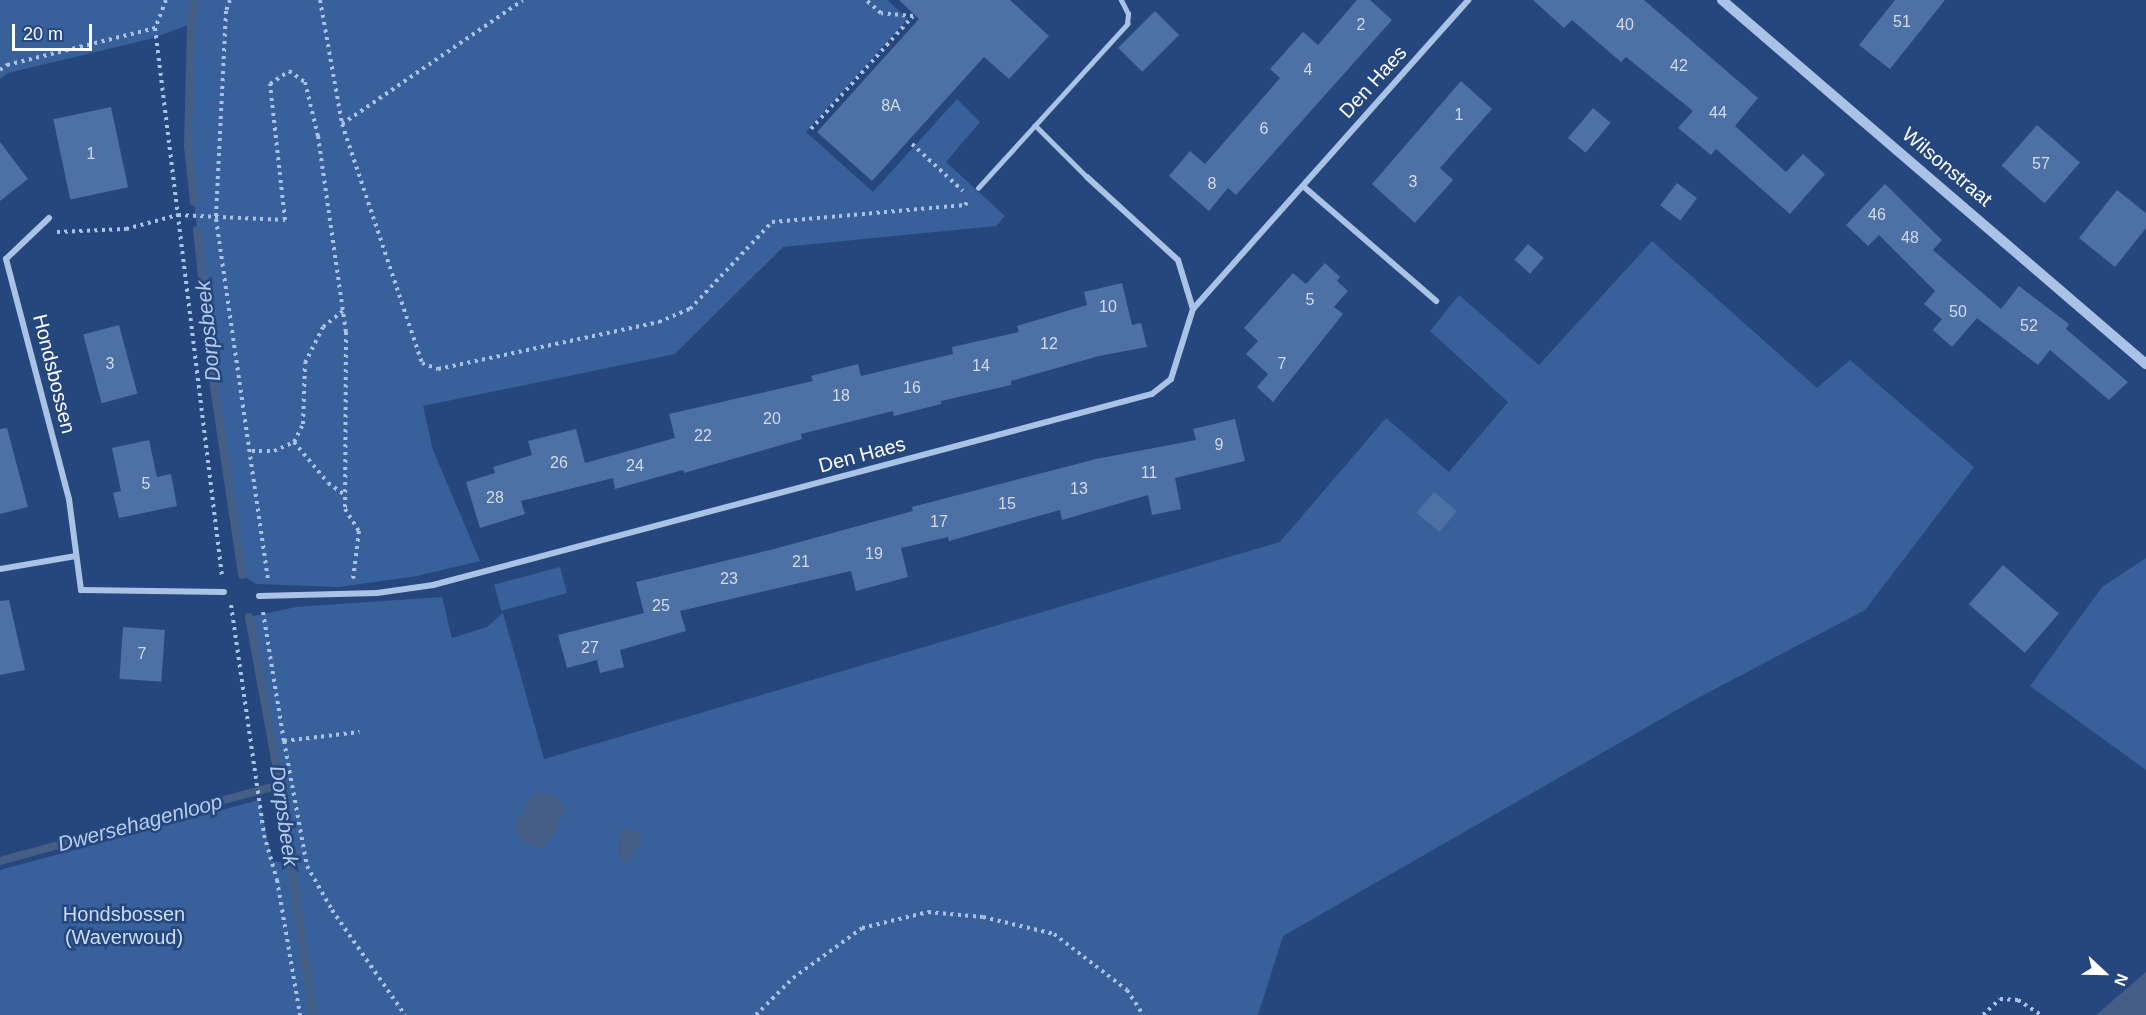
<!DOCTYPE html>
<html>
<head>
<meta charset="utf-8">
<style>
  body { margin:0 }
  #map { position:relative; width:2146px; height:1015px; overflow:hidden; background:#25477d; font-family:Helvetica,sans-serif }
  div>[style] { position:absolute }
  .green>* { inset:0; background:#38609a; transform-origin:0 0 }
  .water>* { inset:0; background:#455e85 }
  .stream>* { height:8px; margin:-4px; padding:0 4px; transform-origin:4px; border-radius:4px; background:#455e85 }
  .building>* { inset:0; background:#4d70a5; transform-origin:0 0 }
  .path>* { height:4px; margin-top:-2px; transform-origin:0; background:repeating-linear-gradient(90deg,#a9c2e5 0 3px,transparent 0 7.5px) }
  .service>* { height:4.5px; margin:-2.25px; padding:0 2.25px; transform-origin:2.25px; border-radius:2.25px; background:#a9c2e5 }
  .minor>* { height:6px; margin:-3px; padding:0 3px; transform-origin:3px; border-radius:3px; background:#a9c2e5 }
  .tertiary>* { height:10px; margin:-5px; padding:0 5px; transform-origin:5px; border-radius:5px; background:#a9c2e5 }
  span { translate:-50% -50%; white-space:nowrap; text-align:center; line-height:1.15; -webkit-text-stroke:5px #25477d; paint-order:stroke }
  .number-label { font-size:16px; color:#d2dbe8 }
  .number-label span { -webkit-text-stroke-width:0 }
  .street-label { font-size:20px; color:#fff }
  .park-label { font-size:20px; color:#ccddf4 }
  .water-label { font-size:21px; color:#b5cced; font-style:italic }
  .north { position:absolute; left:2074px; top:943px; width:60px; height:60px; -webkit-text-stroke:4px #25477d; paint-order:stroke; rotate:112deg; font-size:16px; font-weight:700; line-height:24px; text-align:center; color:#fff }
  .north::after { content:''; display:block; margin:auto; width:21px; height:27px; background:#fff; clip-path:polygon(50% 0,100% 100%,50% 72%,0 100%) }
  .scale { position:absolute; left:12px; top:24px; width:80px; height:27px; box-sizing:border-box; border:3px solid #fff; border-top:0; padding-left:8px; font-size:18px; line-height:21px; white-space:nowrap; color:#fff; -webkit-text-stroke:4px #25477d; paint-order:stroke }
</style>
</head>
<body>
<div id="map">
  <div class="green">
    <i style="clip-path:polygon(0 0,887px 0,908px 19px,806px 132px,873px 192px,957px 99px,980px 122px,946px 162px,1005px 216px,996px 226px,783px 247px,675px 354px,423px 406px,433px 450px,480px 561px,417px 576px,339px 587px,256px 584px,242px 575px,214px 387px,188px 146px,191px 24px,150px 39px,8px 73px,0 79px)"></i>
    <i style="clip-path:polygon(evenodd,1652px 241px,1817px 388px,1850px 360px,1974px 467px,1865px 610px,1696px 699px,1283px 936px,1258px 1015px,0 1015px,0 870px,259px 800px,272px 861px,291px 863px,249px 617px,296px 607px,442px 597px,452px 638px,487px 627px,503px 613px,544px 759px,1280px 542px,1386px 418px,1449px 472px,1508px 402px,1430px 331px,1459px 295px,1539px 365px,1652px 241px,565px 807px,536px 848px,529px 843px,565px 807px,1652px 241px,619px 834px,633px 856px,620px 859px,619px 834px)"></i>
    <i style="clip-path:polygon(2146px 558px,2146px 770px,2030px 686px,2102px 587px)"></i>
    <i style="left:560px;top:567px;width:27px;height:68px;rotate:75deg"></i>
  </div>
  <div class="water">
    <i style="clip-path:polygon(535px 793px,554px 795px,565px 807px,555px 832px,543px 847px,536px 848px,521px 840px,514px 825px)"></i>
    <i style="clip-path:polygon(625px 828px,638px 832px,642px 841px,626px 864px,620px 859px,619px 834px)"></i>
    <i style="clip-path:polygon(2146px 972px,2146px 1015px,2096px 1015px)"></i>
  </div>
  <div class="stream">
    <i style="left:194px;top:202px;width:56px;rotate:-96.1deg"></i>
    <i style="left:188px;top:146px;width:124px;rotate:-88.6deg"></i>
    <i style="left:191px;top:22px;width:22px;rotate:-80deg"></i>
    <i style="left:197px;top:230px;width:158px;rotate:83.8deg"></i>
    <i style="left:214px;top:387px;width:190px;rotate:81.5deg"></i>
    <i style="left:249px;top:617px;width:138px;rotate:79.6deg"></i>
    <i style="left:274px;top:753px;width:265px;rotate:81.5deg"></i>
    <i style="left:0;top:861px;width:289px;rotate:-15.2deg"></i>
  </div>
  <div class="building">
    <i style="clip-path:polygon(899px 0,1010px 0,1049px 36px,1009px 79px,984px 57px,872px 181px,817px 132px,919px 19px)"></i>
    <i style="clip-path:polygon(1357px 0,1370px 0,1392px 20px,1236px 195px,1228px 188px,1209px 211px,1169px 176px,1190px 151px,1205px 164px,1280px 78px,1270px 69px,1303px 32px,1318px 45px)"></i>
    <i style="clip-path:polygon(1533px 0,1644px 0,1758px 98px,1735px 126px,1786px 172px,1803px 154px,1825px 174px,1790px 214px,1716px 149px,1711px 155px,1678px 128px,1693px 111px,1626px 57px,1621px 62px,1572px 20px,1564px 28px)"></i>
    <i style="clip-path:polygon(1895px 0,1945px 0,1890px 69px,1859px 45px)"></i>
    <i style="left:1155px;top:11px;width:34px;height:52px;rotate:45deg"></i>
    <i style="clip-path:polygon(1461px 81px,1492px 109px,1440px 168px,1453px 180px,1415px 223px,1372px 184px)"></i>
    <i style="left:111px;top:107px;width:82px;height:59px;rotate:78deg"></i>
    <i style="left:1593px;top:108px;width:23px;height:39px;rotate:40deg"></i>
    <i style="left:2037px;top:125px;width:57px;height:54px;rotate:41deg"></i>
    <i style="clip-path:polygon(0 142px,28px 179px,0 201px)"></i>
    <i style="left:1677px;top:183px;width:25px;height:28px;rotate:37deg"></i>
    <i style="clip-path:polygon(1885px 184px,1942px 240px,1933px 250px,2001px 309px,2019px 286px,2069px 324px,2066px 329px,2128px 382px,2109px 400px,2050px 350px,2038px 365px,1977px 318px,1952px 347px,1933px 330px,1942px 319px,1924px 304px,1935px 291px,1879px 235px,1868px 246px,1846px 225px)"></i>
    <i style="clip-path:polygon(2117px 190px,2146px 213px,2146px 228px,2115px 267px,2079px 238px)"></i>
    <i style="left:1528px;top:244px;width:21px;height:21px;rotate:41deg"></i>
    <i style="clip-path:polygon(1325px 263px,1340px 277px,1337px 281px,1348px 291px,1334px 307px,1343px 314px,1273px 402px,1257px 387px,1268px 374px,1246px 354px,1258px 341px,1244px 328px,1293px 273px,1306px 284px)"></i>
    <i style="clip-path:polygon(1122px 283px,1132px 325px,1141px 323px,1147px 347px,1099px 356px,1011px 381px,1011px 385px,941px 401px,941px 404px,894px 416px,893px 411px,801px 434px,802px 439px,684px 473px,683px 470px,615px 489px,613px 478px,521px 501px,525px 514px,480px 528px,466px 482px,495px 473px,493px 467px,532px 455px,528px 441px,576px 429px,585px 463px,675px 438px,669px 414px,813px 381px,811px 376px,858px 364px,861px 376px,953px 354px,952px 347px,1019px 332px,1017px 326px,1087px 305px,1084px 292px)"></i>
    <i style="left:119px;top:325px;width:71px;height:37px;rotate:75deg"></i>
    <i style="clip-path:polygon(1235px 419px,1245px 461px,1175px 478px,1181px 509px,1152px 515px,1148px 495px,1062px 520px,1060px 510px,949px 541px,948px 537px,901px 548px,908px 577px,856px 591px,851px 571px,680px 611px,686px 631px,620px 650px,624px 667px,600px 673px,597px 660px,567px 668px,558px 635px,644px 613px,636px 582px,774px 549px,913px 511px,912px 507px,1096px 459px,1196px 440px,1193px 429px)"></i>
    <i style="clip-path:polygon(7px 428px,28px 507px,0 514px,0 429px)"></i>
    <i style="clip-path:polygon(149px 440px,157px 477px,171px 474px,177px 506px,119px 518px,113px 493px,121px 491px,112px 448px)"></i>
    <i style="left:1434px;top:492px;width:30px;height:27px;rotate:40deg"></i>
    <i style="left:2003px;top:565px;width:74px;height:52px;rotate:41deg"></i>
    <i style="clip-path:polygon(9px 600px,25px 670px,0 675px,0 601px)"></i>
    <i style="left:123px;top:627px;width:42px;height:52px;rotate:4deg"></i>
  </div>
  <div class="path">
    <i style="left:166px;top:0;width:30px;rotate:111deg"></i>
    <i style="left:155px;top:28px;width:552px;rotate:83.03deg"></i>
    <i style="left:230px;top:0;width:12px;rotate:110deg"></i>
    <i style="left:226px;top:11px;width:208px;rotate:92.8deg"></i>
    <i style="left:216px;top:219px;width:367px;rotate:81.8deg"></i>
    <i style="left:320px;top:0;width:126px;rotate:79.9deg"></i>
    <i style="left:342px;top:124px;width:252px;rotate:71.5deg"></i>
    <i style="left:422px;top:363px;width:17px;rotate:21deg"></i>
    <i style="left:438px;top:369px;width:226px;rotate:-12deg"></i>
    <i style="left:659px;top:322px;width:34px;rotate:-23deg"></i>
    <i style="left:690px;top:309px;width:120px;rotate:-46.7deg"></i>
    <i style="left:772px;top:222px;width:194px;rotate:-5deg"></i>
    <i style="left:965px;top:205px;width:6px;rotate:-51deg"></i>
    <i style="left:0;top:70px;width:9px;rotate:-36deg"></i>
    <i style="left:7px;top:65px;width:153px;rotate:-14deg"></i>
    <i style="left:342px;top:124px;width:219px;rotate:-34.4deg"></i>
    <i style="left:811px;top:129px;width:152px;rotate:-47.9deg"></i>
    <i style="left:913px;top:16px;width:32px;rotate:-175deg"></i>
    <i style="left:881px;top:13px;width:20px;rotate:-139deg"></i>
    <i style="left:912px;top:144px;width:69px;rotate:42.7deg"></i>
    <i style="left:57px;top:232px;width:69px;rotate:-2.5deg"></i>
    <i style="left:126px;top:229px;width:54px;rotate:-15.1deg"></i>
    <i style="left:178px;top:215px;width:107px;rotate:2.7deg"></i>
    <i style="left:285px;top:220px;width:137px;rotate:-96.3deg"></i>
    <i style="left:270px;top:84px;width:23px;rotate:-34deg"></i>
    <i style="left:289px;top:71px;width:19px;rotate:35deg"></i>
    <i style="left:305px;top:82px;width:56px;rotate:76.5deg"></i>
    <i style="left:318px;top:136px;width:198px;rotate:81.9deg"></i>
    <i style="left:346px;top:332px;width:177px;rotate:90.3deg"></i>
    <i style="left:345px;top:509px;width:26px;rotate:58deg"></i>
    <i style="left:359px;top:531px;width:48px;rotate:97.1deg"></i>
    <i style="left:294px;top:442px;width:20px;rotate:-63deg"></i>
    <i style="left:303px;top:424px;width:61px;rotate:-88.1deg"></i>
    <i style="left:305px;top:363px;width:40px;rotate:-63.4deg"></i>
    <i style="left:323px;top:327px;width:27px;rotate:-39deg"></i>
    <i style="left:252px;top:451px;width:22px"></i>
    <i style="left:274px;top:451px;width:22px;rotate:-24deg"></i>
    <i style="left:294px;top:442px;width:53px;rotate:50.3deg"></i>
    <i style="left:328px;top:483px;width:21px;rotate:35deg"></i>
    <i style="left:231px;top:605px;width:232px;rotate:81.8deg"></i>
    <i style="left:264px;top:835px;width:47px;rotate:73.9deg"></i>
    <i style="left:277px;top:880px;width:137px;rotate:80.3deg"></i>
    <i style="left:263px;top:612px;width:131px;rotate:80.8deg"></i>
    <i style="left:284px;top:741px;width:76px;rotate:-6.8deg"></i>
    <i style="left:284px;top:741px;width:127px;rotate:79.6deg"></i>
    <i style="left:307px;top:866px;width:51px;rotate:60.4deg"></i>
    <i style="left:332px;top:910px;width:128px;rotate:55.2deg"></i>
    <i style="left:756px;top:1015px;width:52px;rotate:-45deg"></i>
    <i style="left:793px;top:978px;width:85px;rotate:-35.9deg"></i>
    <i style="left:862px;top:928px;width:68px;rotate:-13.6deg"></i>
    <i style="left:928px;top:912px;width:55px;rotate:5.2deg"></i>
    <i style="left:983px;top:917px;width:73px;rotate:13.5deg"></i>
    <i style="left:1054px;top:934px;width:92px;rotate:37.5deg"></i>
    <i style="left:1127px;top:990px;width:30px;rotate:57deg"></i>
    <i style="left:1983px;top:1015px;width:23px;rotate:-43deg"></i>
    <i style="left:2000px;top:999px;width:18px;rotate:3deg"></i>
    <i style="left:2018px;top:1000px;width:27px;rotate:33deg"></i>
  </div>
  <div class="service">
    <i style="left:1035px;top:125px;width:74px;rotate:45deg"></i>
    <i style="left:978px;top:188px;width:222px;rotate:-47.7deg"></i>
    <i style="left:1127px;top:24px;width:10px;rotate:-84deg"></i>
    <i style="left:1128px;top:14px;width:16px;rotate:-117deg"></i>
  </div>
  <div class="minor">
    <i style="left:1087px;top:177px;width:123px;rotate:42.4deg"></i>
    <i style="left:1178px;top:260px;width:51px;rotate:73deg"></i>
    <i style="left:1303px;top:186px;width:176px;rotate:40.8deg"></i>
    <i style="left:49px;top:218px;width:59px;rotate:136.4deg"></i>
    <i style="left:6px;top:259px;width:248px;rotate:75.3deg"></i>
    <i style="left:69px;top:499px;width:92px;rotate:82.5deg"></i>
    <i style="left:81px;top:590px;width:143px;rotate:0.8deg"></i>
    <i style="left:0;top:569px;width:77px;rotate:-9.7deg"></i>
    <i style="left:259px;top:596px;width:118px;rotate:-1.5deg"></i>
    <i style="left:377px;top:593px;width:57px;rotate:-8.1deg"></i>
    <i style="left:433px;top:585px;width:744px;rotate:-14.88deg"></i>
    <i style="left:1152px;top:394px;width:24px;rotate:-38deg"></i>
    <i style="left:1171px;top:379px;width:73px;rotate:-72.6deg"></i>
    <i style="left:1193px;top:309px;width:414px;rotate:-48.3deg"></i>
  </div>
  <div class="tertiary">
    <i style="left:1722px;top:0;width:559px;rotate:40.65deg"></i>
  </div>
  <div class="number-label">
    <span style="left:1902px;top:22px">51</span>
    <span style="left:1361px;top:25px">2</span>
    <span style="left:1625px;top:25px">40</span>
    <span style="left:1679px;top:66px">42</span>
    <span style="left:1308px;top:70px">4</span>
    <span style="left:891px;top:106px">8A</span>
    <span style="left:1718px;top:113px">44</span>
    <span style="left:1459px;top:115px">1</span>
    <span style="left:1264px;top:129px">6</span>
    <span style="left:91px;top:154px">1</span>
    <span style="left:2041px;top:164px">57</span>
    <span style="left:1413px;top:182px">3</span>
    <span style="left:1212px;top:184px">8</span>
    <span style="left:1877px;top:215px">46</span>
    <span style="left:1910px;top:238px">48</span>
    <span style="left:1310px;top:300px">5</span>
    <span style="left:1108px;top:307px">10</span>
    <span style="left:1958px;top:312px">50</span>
    <span style="left:2029px;top:326px">52</span>
    <span style="left:1049px;top:344px">12</span>
    <span style="left:110px;top:364px">3</span>
    <span style="left:1282px;top:364px">7</span>
    <span style="left:981px;top:366px">14</span>
    <span style="left:912px;top:388px">16</span>
    <span style="left:841px;top:396px">18</span>
    <span style="left:772px;top:419px">20</span>
    <span style="left:703px;top:436px">22</span>
    <span style="left:1219px;top:445px">9</span>
    <span style="left:559px;top:463px">26</span>
    <span style="left:635px;top:466px">24</span>
    <span style="left:1149px;top:473px">11</span>
    <span style="left:146px;top:484px">5</span>
    <span style="left:1079px;top:489px">13</span>
    <span style="left:495px;top:498px">28</span>
    <span style="left:1007px;top:504px">15</span>
    <span style="left:939px;top:522px">17</span>
    <span style="left:874px;top:554px">19</span>
    <span style="left:801px;top:562px">21</span>
    <span style="left:729px;top:579px">23</span>
    <span style="left:661px;top:606px">25</span>
    <span style="left:590px;top:648px">27</span>
    <span style="left:142px;top:654px">7</span>
  </div>
  <div class="street-label">
    <span style="left:1373px;top:82px;rotate:-48deg">Den Haes</span>
    <span style="left:1947px;top:167px;rotate:40deg">Wilsonstraat</span>
    <span style="left:54px;top:374px;rotate:76deg">Hondsbossen</span>
    <span style="left:862px;top:455px;rotate:-15deg">Den Haes</span>
  </div>
  <div class="park-label">
    <span style="left:124px;top:926px">Hondsbossen<br>(Waverwoud)</span>
  </div>
  <div class="water-label">
    <span style="left:208px;top:331px;rotate:-96deg">Dorpsbeek</span>
    <span style="left:284px;top:816px;rotate:82deg">Dorpsbeek</span>
    <span style="left:140px;top:823px;rotate:-15deg">Dwersehagenloop</span>
  </div>
  <div class="north">N</div>
  <div class="scale">20 m</div>
</div>
</body>
</html>
